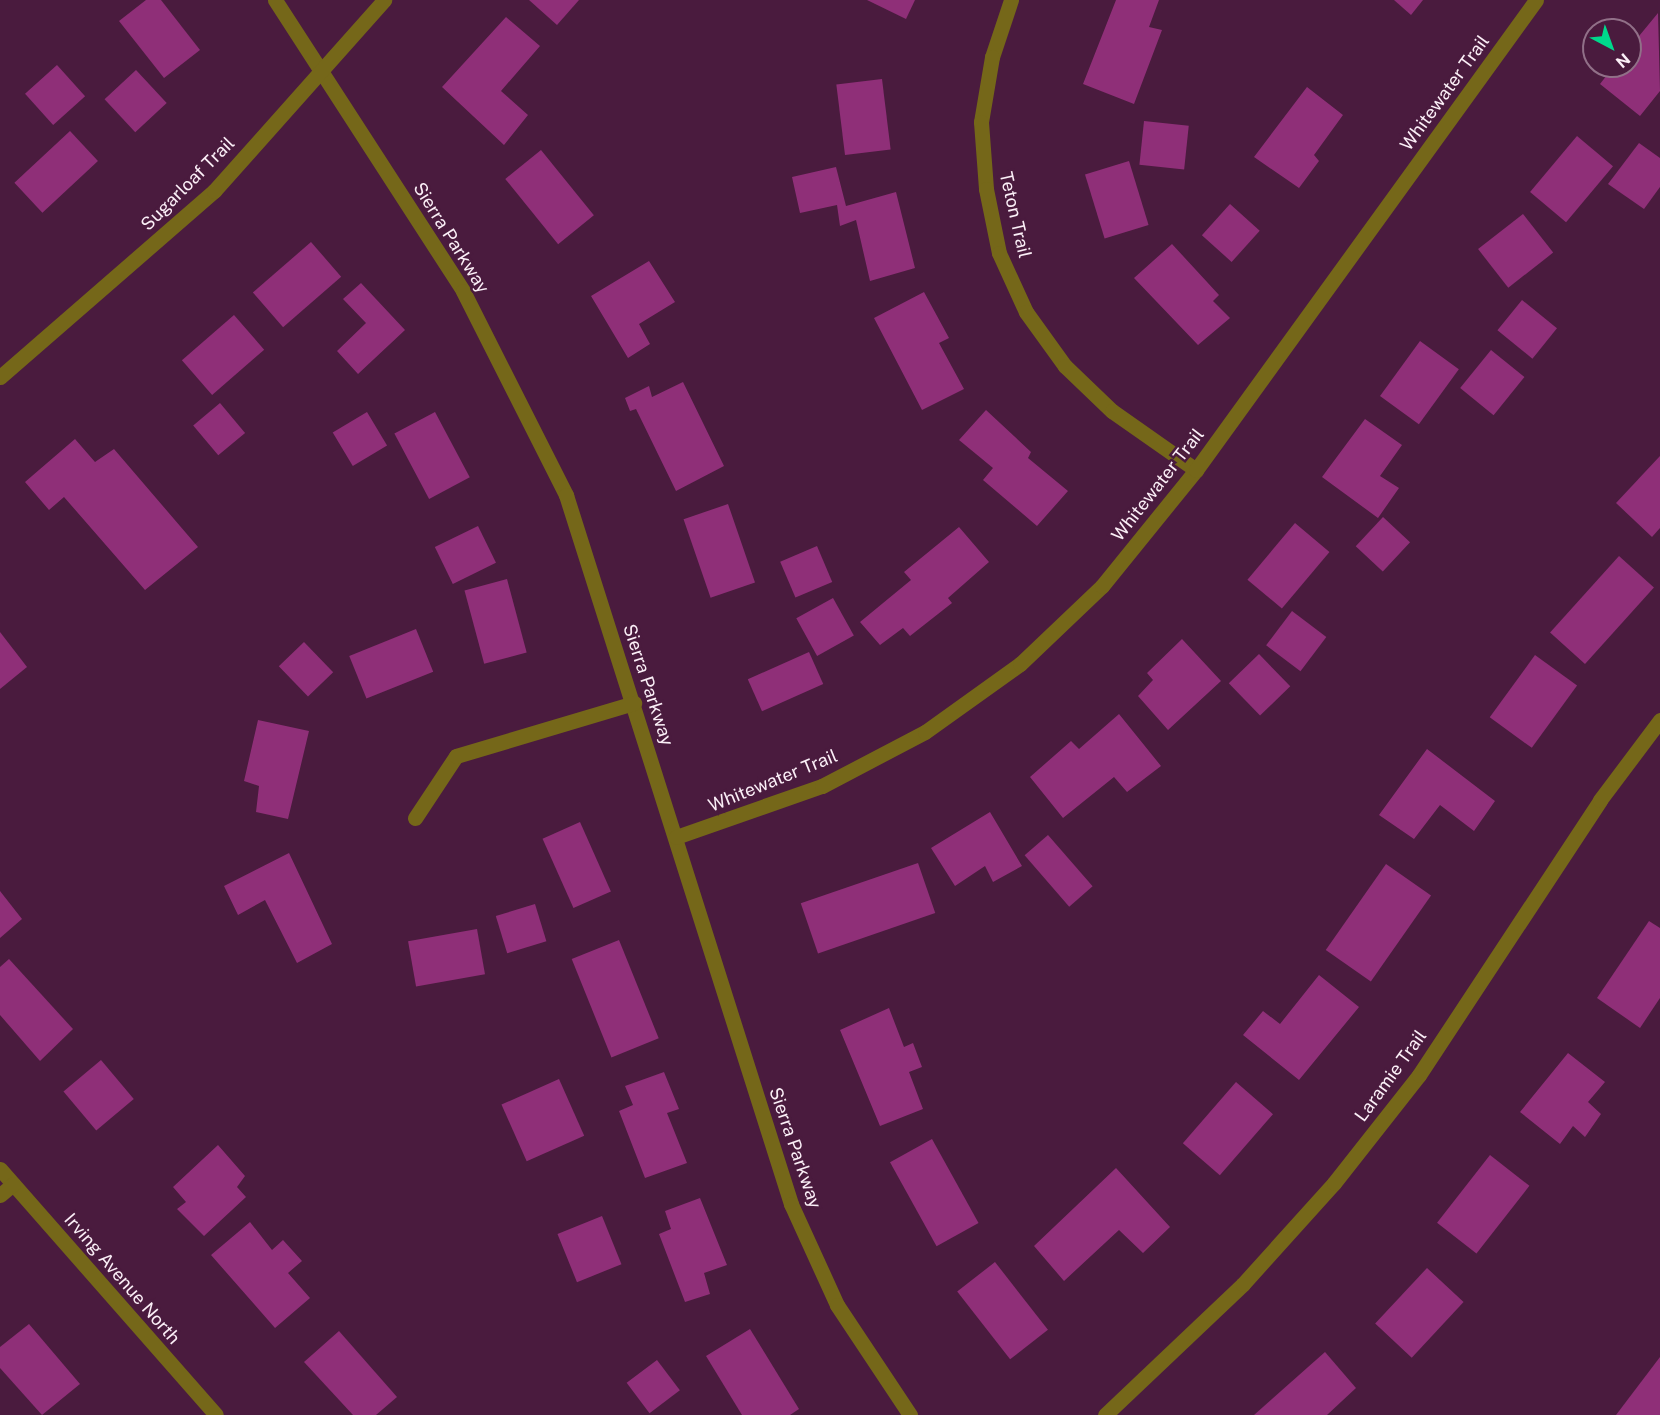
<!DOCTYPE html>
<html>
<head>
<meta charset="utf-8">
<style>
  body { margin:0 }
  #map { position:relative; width:1660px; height:1415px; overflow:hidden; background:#4a1b3e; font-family:"Public Sans",sans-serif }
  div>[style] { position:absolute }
  .building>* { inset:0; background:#8f2f78; transform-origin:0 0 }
  .street>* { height:15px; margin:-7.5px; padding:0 7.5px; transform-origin:7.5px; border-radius:7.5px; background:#756719 }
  span { translate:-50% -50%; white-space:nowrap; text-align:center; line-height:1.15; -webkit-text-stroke:5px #4a1b3e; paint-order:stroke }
  .street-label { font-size:18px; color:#fbeff7 }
  .north { position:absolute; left:1582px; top:18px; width:60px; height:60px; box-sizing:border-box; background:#4a1b3e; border:2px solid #917088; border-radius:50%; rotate:139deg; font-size:16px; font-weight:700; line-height:24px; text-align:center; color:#fbeff7 }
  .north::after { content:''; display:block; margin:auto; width:21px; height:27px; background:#00d98c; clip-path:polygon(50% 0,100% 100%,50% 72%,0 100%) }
</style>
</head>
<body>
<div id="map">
  <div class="building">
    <i style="clip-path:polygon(146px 0,161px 0,200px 50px,164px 78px,119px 21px)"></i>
    <i style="clip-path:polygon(529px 0,579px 0,557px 25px)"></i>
    <i style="clip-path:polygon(867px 0,915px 0,906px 19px)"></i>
    <i style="clip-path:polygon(1116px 0,1159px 0,1149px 27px,1162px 30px,1134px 104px,1083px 84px)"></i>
    <i style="clip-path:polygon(1394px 0,1423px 0,1411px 15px)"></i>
    <i style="clip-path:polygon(1658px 13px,1660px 91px,1640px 116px,1600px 84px,1614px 66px,1630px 66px,1630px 47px)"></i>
    <i style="clip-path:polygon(506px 17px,540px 46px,501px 91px,528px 115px,504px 145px,442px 87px)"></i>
    <i style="left:57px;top:65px;width:42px;height:43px;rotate:48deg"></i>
    <i style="left:136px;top:70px;width:45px;height:43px;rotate:47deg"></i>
    <i style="left:882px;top:79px;width:71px;height:46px;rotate:83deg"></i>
    <i style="clip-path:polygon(1307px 87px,1343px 115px,1314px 155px,1319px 161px,1299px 188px,1254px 157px)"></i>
    <i style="left:1144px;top:121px;width:45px;height:44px;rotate:6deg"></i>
    <i style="left:70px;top:131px;width:41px;height:76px;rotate:47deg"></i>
    <i style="left:1577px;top:136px;width:47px;height:73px;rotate:40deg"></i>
    <i style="clip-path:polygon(1639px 143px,1660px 158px,1660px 187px,1644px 209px,1608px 184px)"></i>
    <i style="left:541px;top:150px;width:84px;height:46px;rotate:51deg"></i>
    <i style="left:1129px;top:161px;width:67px;height:46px;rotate:73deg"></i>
    <i style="clip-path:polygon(836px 167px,846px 206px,896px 192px,915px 268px,870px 281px,856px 220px,840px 226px,837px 205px,800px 213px,792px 177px)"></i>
    <i style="left:1230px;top:204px;width:40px;height:42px;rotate:42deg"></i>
    <i style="left:1523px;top:214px;width:49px;height:57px;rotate:52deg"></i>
    <i style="left:311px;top:242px;width:46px;height:77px;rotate:49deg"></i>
    <i style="clip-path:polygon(1172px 244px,1219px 295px,1213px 301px,1230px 318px,1198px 345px,1134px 278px)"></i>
    <i style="clip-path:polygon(649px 261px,675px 302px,639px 324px,650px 344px,628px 358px,591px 296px)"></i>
    <i style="clip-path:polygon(361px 283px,405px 330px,358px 374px,337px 351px,366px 323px,343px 299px)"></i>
    <i style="clip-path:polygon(924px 292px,949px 338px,939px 343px,964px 389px,922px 410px,874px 318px)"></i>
    <i style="left:1522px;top:300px;width:45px;height:39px;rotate:39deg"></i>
    <i style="left:234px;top:315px;width:46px;height:69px;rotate:49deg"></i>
    <i style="left:1420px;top:341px;width:48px;height:68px;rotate:36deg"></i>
    <i style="left:1491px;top:350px;width:43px;height:49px;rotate:39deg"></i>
    <i style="clip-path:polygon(683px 382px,724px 466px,676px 491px,636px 409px,630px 411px,625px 398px,649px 386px,652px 397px)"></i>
    <i style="left:220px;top:403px;width:39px;height:35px;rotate:50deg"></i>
    <i style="clip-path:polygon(986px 410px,1031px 452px,1028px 458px,1068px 491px,1037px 526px,983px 480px,993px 468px,959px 440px)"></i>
    <i style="left:367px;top:412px;width:39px;height:40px;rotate:59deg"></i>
    <i style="left:435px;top:412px;width:74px;height:46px;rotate:62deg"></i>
    <i style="clip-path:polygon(1365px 419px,1402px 445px,1380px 476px,1399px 488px,1378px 518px,1322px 477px)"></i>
    <i style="clip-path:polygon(75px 439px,95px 462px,114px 449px,198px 547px,145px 590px,64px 497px,49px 510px,25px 482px)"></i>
    <i style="clip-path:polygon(1660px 456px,1660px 528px,1652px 537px,1616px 503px)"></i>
    <i style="left:728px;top:504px;width:83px;height:47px;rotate:71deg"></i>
    <i style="left:1383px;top:517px;width:37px;height:40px;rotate:43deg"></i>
    <i style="left:1295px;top:523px;width:45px;height:74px;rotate:40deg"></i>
    <i style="left:478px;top:526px;width:41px;height:48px;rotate:64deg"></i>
    <i style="clip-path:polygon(959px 527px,989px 562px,948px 598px,952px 603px,910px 636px,903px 628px,880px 645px,860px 622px,911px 580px,904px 572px)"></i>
    <i style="left:817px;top:546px;width:39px;height:40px;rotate:67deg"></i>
    <i style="left:1619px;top:556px;width:47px;height:103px;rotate:42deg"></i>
    <i style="left:507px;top:579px;width:76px;height:44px;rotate:75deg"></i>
    <i style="left:833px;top:598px;width:43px;height:42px;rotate:61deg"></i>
    <i style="left:1292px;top:611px;width:43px;height:43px;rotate:37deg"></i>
    <i style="left:416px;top:629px;width:46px;height:72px;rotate:68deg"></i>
    <i style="clip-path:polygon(0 632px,27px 667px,0 689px)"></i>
    <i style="clip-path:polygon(1182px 639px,1221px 681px,1168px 730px,1138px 696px,1153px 680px,1147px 673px)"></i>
    <i style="left:304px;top:642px;width:42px;height:35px;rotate:46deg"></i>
    <i style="left:809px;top:652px;width:35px;height:67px;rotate:66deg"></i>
    <i style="left:1259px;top:654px;width:45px;height:42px;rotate:46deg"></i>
    <i style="left:1535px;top:655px;width:52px;height:77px;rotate:36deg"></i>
    <i style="clip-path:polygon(1119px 714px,1161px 766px,1127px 792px,1114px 777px,1063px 818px,1030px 777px,1071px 741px,1079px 749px)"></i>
    <i style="clip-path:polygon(258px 720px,309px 731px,288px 819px,256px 812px,259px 786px,244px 781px)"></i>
    <i style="clip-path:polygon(1427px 749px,1495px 801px,1474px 831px,1440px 805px,1414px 839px,1379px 815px)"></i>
    <i style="clip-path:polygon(990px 812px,1022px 866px,993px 882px,985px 866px,955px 886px,931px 848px)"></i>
    <i style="left:580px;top:822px;width:76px;height:41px;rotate:66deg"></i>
    <i style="left:1048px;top:835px;width:68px;height:31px;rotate:49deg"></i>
    <i style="clip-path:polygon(289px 853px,332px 944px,297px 963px,265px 900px,238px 915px,224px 886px)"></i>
    <i style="left:918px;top:863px;width:53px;height:124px;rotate:71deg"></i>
    <i style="left:1386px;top:864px;width:55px;height:105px;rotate:35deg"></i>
    <i style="clip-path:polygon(0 891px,22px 919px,0 938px)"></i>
    <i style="left:535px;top:904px;width:39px;height:41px;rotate:73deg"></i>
    <i style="clip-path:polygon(1649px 921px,1660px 928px,1660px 998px,1640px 1028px,1597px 998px)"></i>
    <i style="left:477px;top:929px;width:46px;height:70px;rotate:80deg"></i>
    <i style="left:619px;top:940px;width:106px;height:51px;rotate:68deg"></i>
    <i style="clip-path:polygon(9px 959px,73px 1029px,40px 1061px,0 1015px,0 967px)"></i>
    <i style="clip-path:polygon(1319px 975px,1359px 1007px,1299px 1080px,1243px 1035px,1263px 1011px,1280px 1024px)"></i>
    <i style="clip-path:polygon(889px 1008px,904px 1047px,913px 1043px,922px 1067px,909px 1072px,923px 1109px,880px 1126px,840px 1030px)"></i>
    <i style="clip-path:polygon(1568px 1053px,1605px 1082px,1588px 1102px,1601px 1114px,1585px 1137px,1573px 1126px,1560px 1144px,1520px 1112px)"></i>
    <i style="left:101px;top:1060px;width:51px;height:49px;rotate:50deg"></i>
    <i style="clip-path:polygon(664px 1072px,679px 1109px,667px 1113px,687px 1163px,645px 1178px,619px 1111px,633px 1105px,625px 1086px)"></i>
    <i style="left:559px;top:1079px;width:62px;height:63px;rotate:66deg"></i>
    <i style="left:1236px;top:1082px;width:49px;height:81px;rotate:41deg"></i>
    <i style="left:932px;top:1139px;width:96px;height:48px;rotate:61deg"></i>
    <i style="clip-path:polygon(218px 1145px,245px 1176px,237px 1187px,246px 1197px,204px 1236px,177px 1209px,186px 1202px,173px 1187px)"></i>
    <i style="left:1490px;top:1155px;width:50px;height:86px;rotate:38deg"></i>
    <i style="clip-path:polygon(1116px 1168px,1170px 1227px,1143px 1253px,1119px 1230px,1064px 1281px,1034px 1246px)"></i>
    <i style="clip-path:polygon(700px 1198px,727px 1265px,704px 1273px,710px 1294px,685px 1302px,659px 1234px,671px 1229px,665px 1211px)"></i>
    <i style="left:602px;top:1216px;width:52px;height:48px;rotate:68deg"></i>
    <i style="clip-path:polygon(250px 1222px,272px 1250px,283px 1240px,302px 1261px,288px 1273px,310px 1298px,275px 1328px,211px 1255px)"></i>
    <i style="left:995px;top:1262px;width:86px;height:48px;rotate:52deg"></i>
    <i style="left:1427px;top:1268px;width:50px;height:76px;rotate:43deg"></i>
    <i style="clip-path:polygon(29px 1324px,80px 1384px,42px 1415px,0 1368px,0 1347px)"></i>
    <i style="clip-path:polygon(750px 1329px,799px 1409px,790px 1415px,742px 1415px,706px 1356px)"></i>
    <i style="clip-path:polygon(339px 1331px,397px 1397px,376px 1415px,353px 1415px,304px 1362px)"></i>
    <i style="clip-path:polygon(1325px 1352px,1356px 1388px,1327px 1415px,1254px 1415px)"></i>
    <i style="clip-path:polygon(1660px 1357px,1660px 1415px,1616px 1415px)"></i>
    <i style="left:657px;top:1360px;width:38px;height:38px;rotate:53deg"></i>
  </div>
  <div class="street">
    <i style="left:275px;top:0;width:346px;rotate:57.1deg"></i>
    <i style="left:463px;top:291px;width:229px;rotate:63.2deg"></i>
    <i style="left:566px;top:495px;width:744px;rotate:72.39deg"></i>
    <i style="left:791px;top:1204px;width:111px;rotate:65.5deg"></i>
    <i style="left:837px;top:1305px;width:132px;rotate:56.4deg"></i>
    <i style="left:1011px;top:0;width:60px;rotate:108.4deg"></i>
    <i style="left:992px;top:57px;width:66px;rotate:99.6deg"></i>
    <i style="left:981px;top:122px;width:67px;rotate:85.7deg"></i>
    <i style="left:986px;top:189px;width:65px;rotate:78.5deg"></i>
    <i style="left:999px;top:253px;width:65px;rotate:65.4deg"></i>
    <i style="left:1026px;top:312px;width:67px;rotate:54.2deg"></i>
    <i style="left:1065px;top:366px;width:65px;rotate:43.8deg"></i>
    <i style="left:1112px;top:411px;width:103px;rotate:35.1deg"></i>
    <i style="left:0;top:377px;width:284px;rotate:-41deg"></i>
    <i style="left:214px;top:191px;width:256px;rotate:-48.3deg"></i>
    <i style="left:415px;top:818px;width:74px;rotate:-56.5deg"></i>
    <i style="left:456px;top:756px;width:186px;rotate:-16.6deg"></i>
    <i style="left:676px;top:837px;width:155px;rotate:-19.3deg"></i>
    <i style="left:822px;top:786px;width:116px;rotate:-27.7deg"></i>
    <i style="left:925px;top:732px;width:117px;rotate:-35.6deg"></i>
    <i style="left:1020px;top:664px;width:113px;rotate:-43.6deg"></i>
    <i style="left:1102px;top:586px;width:149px;rotate:-51deg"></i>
    <i style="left:1196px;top:470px;width:580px;rotate:-54.12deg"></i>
    <i style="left:0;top:1169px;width:327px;rotate:48.7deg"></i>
    <i style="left:0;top:1195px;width:17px;rotate:-40deg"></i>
    <i style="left:1105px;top:1415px;width:190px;rotate:-43.5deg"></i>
    <i style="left:1243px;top:1284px;width:136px;rotate:-48deg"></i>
    <i style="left:1334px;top:1183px;width:137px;rotate:-51.8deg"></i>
    <i style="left:1419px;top:1075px;width:329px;rotate:-56.6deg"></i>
    <i style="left:1600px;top:800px;width:100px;rotate:-53.1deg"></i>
  </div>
  <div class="street-label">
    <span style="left:1445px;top:93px;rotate:-54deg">Whitewater Trail</span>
    <span style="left:188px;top:184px;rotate:-45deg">Sugarloaf Trail</span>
    <span style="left:1015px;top:215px;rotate:77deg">Teton Trail</span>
    <span style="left:451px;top:238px;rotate:58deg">Sierra Parkway</span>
    <span style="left:1158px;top:485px;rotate:-52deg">Whitewater Trail</span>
    <span style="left:648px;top:685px;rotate:72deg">Sierra Parkway</span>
    <span style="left:773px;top:781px;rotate:-22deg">Whitewater Trail</span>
    <span style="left:1391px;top:1076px;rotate:-54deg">Laramie Trail</span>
    <span style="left:795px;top:1148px;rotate:71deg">Sierra Parkway</span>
    <span style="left:122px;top:1279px;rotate:49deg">Irving Avenue North</span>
  </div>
  <div class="north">N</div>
</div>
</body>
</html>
